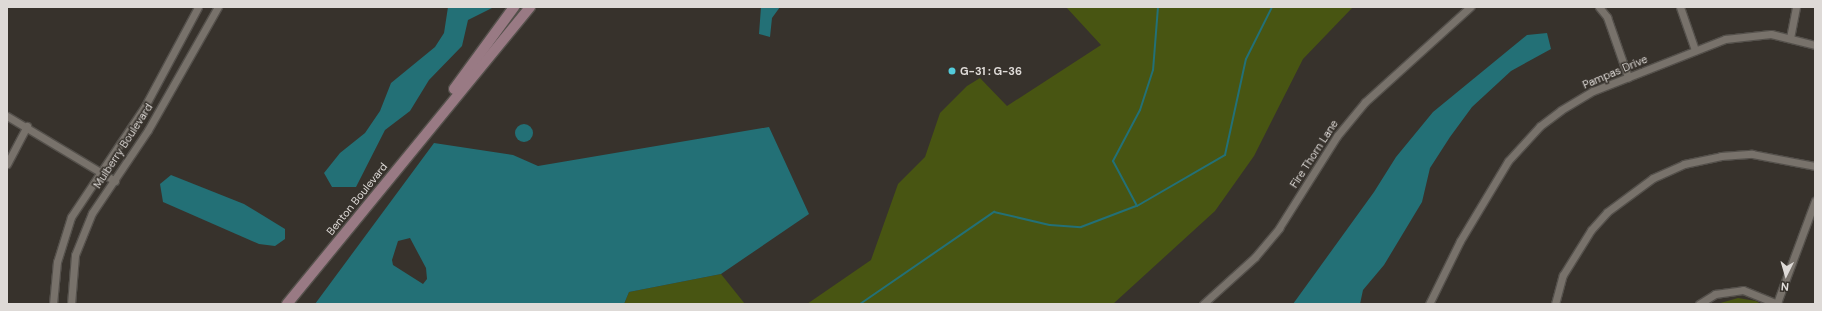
<!DOCTYPE html>
<html>
<head>
<meta charset="utf-8">
<style>
  body { margin:0 }
  #map { position:relative; width:1822px; height:311px; overflow:hidden; background:#37322c; font-family:"DM Sans",sans-serif }
  div>[style] { position:absolute }
  .green>* { inset:0; background:#485512 }
  .water>* { inset:0; background:#237076 }
  .round { border-radius:50% }
  .stream>* { height:2px; margin:-1px; padding:0 1px; transform-origin:1px; border-radius:1px; background:#237076 }
  .roads { filter:drop-shadow(1px 0 #54504b) drop-shadow(-1px 0 #54504b) drop-shadow(0 1px #54504b) drop-shadow(0 -1px #54504b) }
  .street>* { height:7px; margin:-3.5px; padding:0 3.5px; transform-origin:3.5px; border-radius:3.5px; background:#78726b }
  .secondary>* { height:10px; margin:-5px; padding:0 5px; transform-origin:5px; border-radius:5px; background:#997a84 }
  .dots>* { width:11px; height:11px; translate:-50% -50%; box-sizing:border-box; border:2px solid #37322c; border-radius:50% }
  span { translate:-50% -50%; white-space:nowrap; text-align:center; line-height:1.15; -webkit-text-stroke:3px #37322c; paint-order:stroke }
  .poi-label { font-size:11px; color:#dedad7; font-weight:700 }
  .left { translate:0 -50%; text-align:left }
  .street-label { font-size:11px; color:#dedad7 }
  .frame { position:absolute; inset:0; border:8px solid #dedad7; pointer-events:none }
  .north { position:absolute; left:1766px; top:255px; width:40px; height:40px; -webkit-text-stroke:3px #37322c; paint-order:stroke; rotate:185deg; font-size:11px; font-weight:700; line-height:16px; text-align:center; color:#dedad7 }
  .north::after { content:''; display:block; margin:auto; width:14px; height:18px; background:#dedad7; clip-path:polygon(50% 0,100% 100%,50% 72%,0 100%) }
</style>
</head>
<body>
<div id="map">
  <div class="green">
    <i style="clip-path:polygon(1066px 7px,1353px 7px,1303px 59px,1254px 156px,1215px 211px,1113px 304px,807px 304px,871px 260px,898px 184px,925px 157px,940px 113px,967px 86px,980px 78px,1007px 106px,1101px 45px)"></i>
    <i style="clip-path:polygon(721px 274px,745px 304px,624px 304px,629px 292px)"></i>
    <i style="clip-path:polygon(1738px 298px,1756px 301px,1761px 304px,1717px 304px)"></i>
  </div>
  <div class="water">
    <i style="clip-path:polygon(448px 7px,494px 7px,468px 20px,462px 46px,429px 80px,410px 111px,385px 130px,356px 187px,332px 187px,324px 173px,340px 153px,365px 133px,380px 111px,391px 83px,435px 47px,444px 33px)"></i>
    <i style="clip-path:polygon(761px 7px,780px 7px,772px 18px,770px 37px,759px 34px)"></i>
    <i style="clip-path:polygon(1547px 33px,1551px 49px,1511px 71px,1472px 107px,1450px 137px,1430px 168px,1422px 202px,1384px 265px,1363px 290px,1360px 304px,1293px 304px,1374px 192px,1396px 157px,1433px 112px,1527px 35px)"></i>
    <i class="round" style="left:515px;top:124px;width:18px;height:18px"></i>
    <i style="clip-path:polygon(evenodd,769px 127px,809px 214px,721px 274px,629px 292px,624px 304px,315px 304px,434px 143px,513px 155px,538px 166px,769px 127px,410px 238px,426px 268px,427px 279px,423px 284px,393px 265px,392px 260px,398px 241px,410px 238px)"></i>
    <i style="clip-path:polygon(171px 175px,244px 204px,285px 229px,285px 239px,275px 246px,259px 244px,163px 202px,160px 184px)"></i>
  </div>
  <div class="stream">
    <i style="left:1158px;top:7px;width:63px;rotate:94.5deg"></i>
    <i style="left:1153px;top:70px;width:42px;rotate:108deg"></i>
    <i style="left:1140px;top:110px;width:58px;rotate:117.9deg"></i>
    <i style="left:1113px;top:161px;width:51px;rotate:61.9deg"></i>
    <i style="left:1137px;top:206px;width:102px;rotate:-30.1deg"></i>
    <i style="left:1225px;top:155px;width:98px;rotate:-77.7deg"></i>
    <i style="left:1246px;top:59px;width:58px;rotate:-63.4deg"></i>
    <i style="left:860px;top:304px;width:163px;rotate:-34.5deg"></i>
    <i style="left:994px;top:212px;width:57px;rotate:13.1deg"></i>
    <i style="left:1050px;top:225px;width:31px;rotate:4deg"></i>
    <i style="left:1081px;top:227px;width:59px;rotate:-20.9deg"></i>
  </div>
  <div class="roads">
    <div class="street">
      <i style="left:1599px;top:7px;width:13px;rotate:51deg"></i>
      <i style="left:1607px;top:17px;width:64px;rotate:70.7deg"></i>
      <i style="left:1680px;top:7px;width:46px;rotate:70.8deg"></i>
      <i style="left:1790px;top:38px;width:32px;rotate:-79deg"></i>
      <i style="left:7px;top:116px;width:126px;rotate:31deg"></i>
      <i style="left:7px;top:164px;width:43px;rotate:-62.2deg"></i>
      <i style="left:1777px;top:303px;width:109px;rotate:-69.6deg"></i>
      <i style="left:53px;top:304px;width:42px;rotate:-84.6deg"></i>
      <i style="left:57px;top:262px;width:47px;rotate:-72.7deg"></i>
      <i style="left:71px;top:217px;width:133px;rotate:-56.3deg"></i>
      <i style="left:145px;top:106px;width:112px;rotate:-61.8deg"></i>
      <i style="left:71px;top:304px;width:49px;rotate:-85.3deg"></i>
      <i style="left:75px;top:255px;width:45px;rotate:-68deg"></i>
      <i style="left:92px;top:213px;width:100px;rotate:-56deg"></i>
      <i style="left:148px;top:130px;width:142px;rotate:-60.4deg"></i>
      <i style="left:1203px;top:304px;width:70px;rotate:-42.1deg"></i>
      <i style="left:1255px;top:257px;width:38px;rotate:-50deg"></i>
      <i style="left:1279px;top:228px;width:109px;rotate:-57.8deg"></i>
      <i style="left:1337px;top:136px;width:44px;rotate:-50.5deg"></i>
      <i style="left:1365px;top:102px;width:142px;rotate:-42.1deg"></i>
      <i style="left:1429px;top:304px;width:70px;rotate:-63.8deg"></i>
      <i style="left:1460px;top:241px;width:93px;rotate:-59deg"></i>
      <i style="left:1508px;top:161px;width:47px;rotate:-47.6deg"></i>
      <i style="left:1540px;top:126px;width:26px;rotate:-37deg"></i>
      <i style="left:1561px;top:110px;width:37px;rotate:-31deg"></i>
      <i style="left:1593px;top:91px;width:142px;rotate:-21.5deg"></i>
      <i style="left:1725px;top:39px;width:46px;rotate:-6.2deg"></i>
      <i style="left:1771px;top:34px;width:45px;rotate:14deg"></i>
      <i style="left:1555px;top:304px;width:30px;rotate:-75deg"></i>
      <i style="left:1563px;top:275px;width:53px;rotate:-58.1deg"></i>
      <i style="left:1591px;top:230px;width:24px;rotate:-48deg"></i>
      <i style="left:1607px;top:212px;width:57px;rotate:-36.5deg"></i>
      <i style="left:1653px;top:178px;width:34px;rotate:-24deg"></i>
      <i style="left:1684px;top:164px;width:38px;rotate:-12deg"></i>
      <i style="left:1721px;top:156px;width:31px;rotate:-4deg"></i>
      <i style="left:1752px;top:154px;width:64px;rotate:10.8deg"></i>
      <i style="left:1699px;top:304px;width:19px;rotate:-32deg"></i>
      <i style="left:1715px;top:294px;width:28px;rotate:-8deg"></i>
      <i style="left:1743px;top:290px;width:38px;rotate:22deg"></i>
    </div>
    <div class="secondary">
      <i style="left:454px;top:89px;width:102px;rotate:-53.8deg"></i>
      <i style="left:287px;top:304px;width:384px;rotate:-50.7deg"></i>
    </div>
  </div>
  <div class="dots">
    <i style="left:952px;top:71px;background:#53cbdb"></i>
  </div>
  <div class="poi-label">
    <span class="left" style="left:960px;top:71px">G-31 : G-36</span>
  </div>
  <div class="street-label">
    <span style="left:1615px;top:72px;rotate:-23deg">Pampas Drive</span>
    <span style="left:123px;top:146px;rotate:-57deg">Mulberry Boulevard</span>
    <span style="left:1314px;top:154px;rotate:-57deg">Fire Thorn Lane</span>
    <span style="left:357px;top:199px;rotate:-51deg">Benton Boulevard</span>
  </div>
  <div class="frame"></div>
  <div class="north">N</div>
</div>
</body>
</html>
